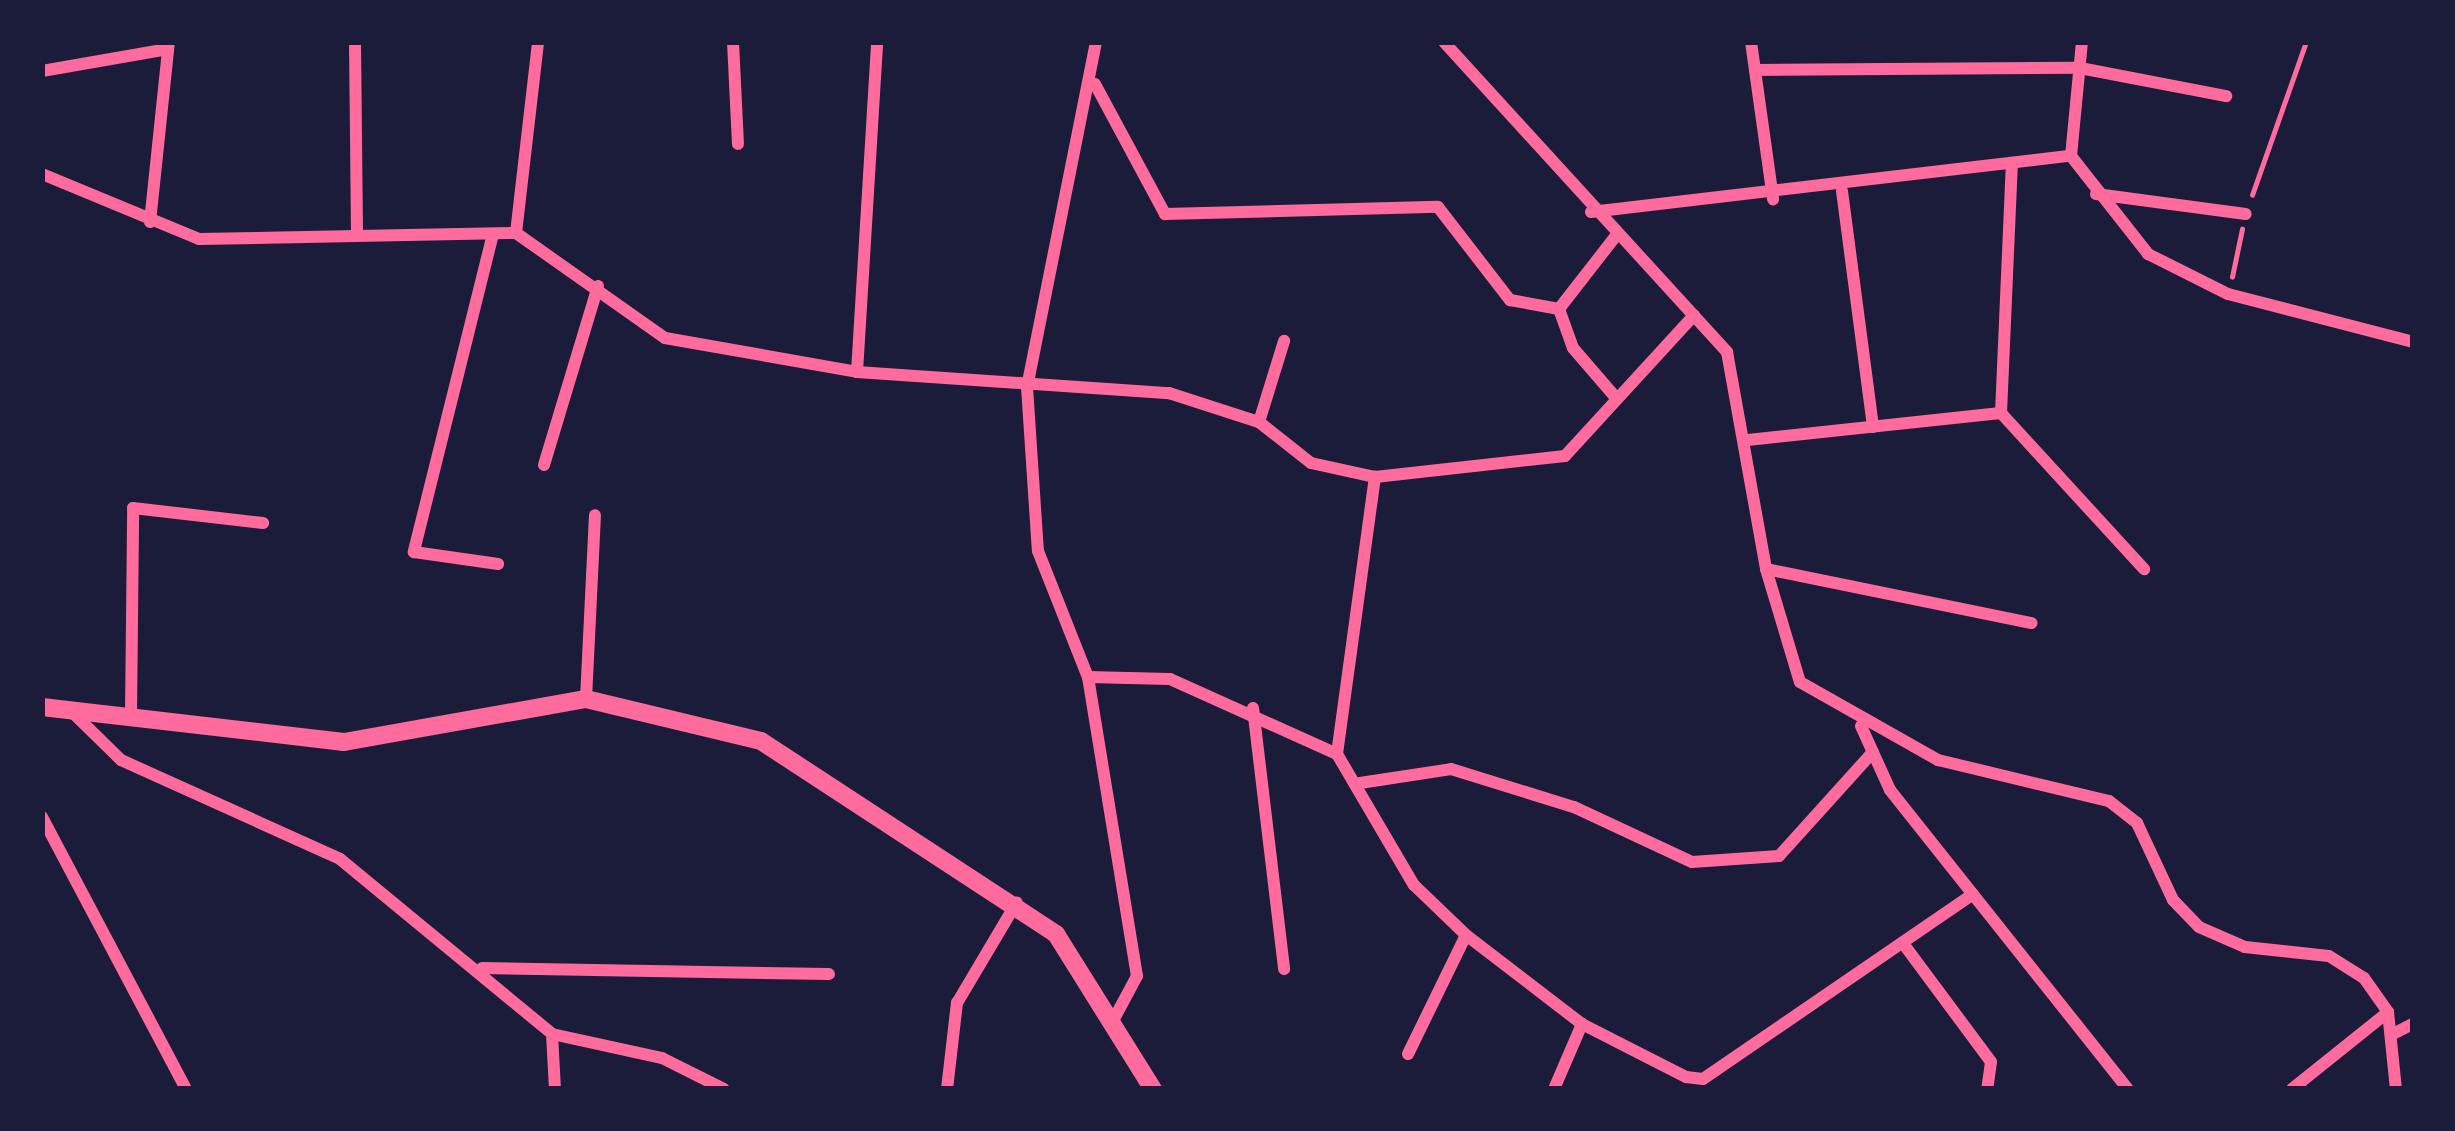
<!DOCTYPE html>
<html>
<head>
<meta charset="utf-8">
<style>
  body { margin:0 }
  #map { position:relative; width:2455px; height:1131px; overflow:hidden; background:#1b1b3a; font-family:Helvetica,sans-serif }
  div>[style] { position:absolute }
  .path>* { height:4.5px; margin:-2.25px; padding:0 2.25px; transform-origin:2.25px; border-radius:2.25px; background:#ff6b9d }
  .minor>* { height:12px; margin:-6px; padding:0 6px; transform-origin:6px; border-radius:6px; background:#ff6b9d }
  .tertiary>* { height:18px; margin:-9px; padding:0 9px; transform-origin:9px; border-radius:9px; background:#ff6b9d }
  span { translate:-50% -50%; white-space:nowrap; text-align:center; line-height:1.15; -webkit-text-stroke:10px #1b1b3a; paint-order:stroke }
  .frame { position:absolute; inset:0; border:45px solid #1b1b3a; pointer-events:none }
</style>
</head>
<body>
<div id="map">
  <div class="path">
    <i style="left:2252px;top:195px;width:162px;rotate:-70.6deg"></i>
    <i style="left:2232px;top:277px;width:49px;rotate:-78.2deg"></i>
  </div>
  <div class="minor">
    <i style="left:355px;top:42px;width:192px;rotate:89.4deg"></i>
    <i style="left:733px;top:42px;width:102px;rotate:87.2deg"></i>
    <i style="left:1096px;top:42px;width:352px;rotate:101.3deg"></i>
    <i style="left:1027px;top:387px;width:164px;rotate:86.2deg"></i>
    <i style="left:1038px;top:551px;width:136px;rotate:68.4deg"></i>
    <i style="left:1088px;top:677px;width:303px;rotate:80.7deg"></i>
    <i style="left:1137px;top:976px;width:47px;rotate:118.2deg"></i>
    <i style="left:1444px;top:42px;width:420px;rotate:47.6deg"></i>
    <i style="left:1727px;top:352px;width:220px;rotate:79.8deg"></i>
    <i style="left:1766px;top:569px;width:118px;rotate:73.3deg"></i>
    <i style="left:1800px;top:682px;width:159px;rotate:29.5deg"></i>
    <i style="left:1938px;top:760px;width:176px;rotate:13.5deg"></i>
    <i style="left:2109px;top:801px;width:36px;rotate:38deg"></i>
    <i style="left:2137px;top:823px;width:85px;rotate:64.9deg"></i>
    <i style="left:2173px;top:900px;width:37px;rotate:46deg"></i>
    <i style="left:2199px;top:927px;width:50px;rotate:23.5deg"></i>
    <i style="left:2245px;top:947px;width:84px;rotate:6.1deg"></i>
    <i style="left:2329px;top:956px;width:41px;rotate:32.2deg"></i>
    <i style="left:2364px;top:978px;width:42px;rotate:54.8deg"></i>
    <i style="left:2388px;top:1012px;width:77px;rotate:84.1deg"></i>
    <i style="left:1751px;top:42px;width:159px;rotate:82deg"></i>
    <i style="left:1755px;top:70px;width:325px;rotate:-0.4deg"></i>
    <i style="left:2080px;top:68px;width:149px;rotate:10.9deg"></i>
    <i style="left:42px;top:71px;width:128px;rotate:-9.9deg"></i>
    <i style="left:1095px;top:84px;width:148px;rotate:61.7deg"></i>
    <i style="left:1165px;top:214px;width:273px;rotate:-1.5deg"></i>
    <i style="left:1438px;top:207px;width:118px;rotate:52.3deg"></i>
    <i style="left:1510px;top:300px;width:50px;rotate:10.4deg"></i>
    <i style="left:2071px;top:156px;width:115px;rotate:-84.5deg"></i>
    <i style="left:42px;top:174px;width:170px;rotate:22.5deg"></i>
    <i style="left:199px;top:239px;width:317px;rotate:-1.1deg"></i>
    <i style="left:516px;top:233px;width:182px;rotate:35.2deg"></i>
    <i style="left:665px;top:338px;width:195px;rotate:10deg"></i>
    <i style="left:857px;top:372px;width:313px;rotate:3.9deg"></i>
    <i style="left:1169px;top:393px;width:95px;rotate:17.9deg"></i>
    <i style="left:1259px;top:422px;width:66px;rotate:38.3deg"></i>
    <i style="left:1311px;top:463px;width:66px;rotate:12.3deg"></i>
    <i style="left:1375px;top:477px;width:191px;rotate:-6.3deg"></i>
    <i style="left:1565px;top:456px;width:191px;rotate:-47.5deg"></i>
    <i style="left:1842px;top:191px;width:238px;rotate:82.5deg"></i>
    <i style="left:2096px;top:194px;width:151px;rotate:7.6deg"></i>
    <i style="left:1591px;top:212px;width:483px;rotate:-6.7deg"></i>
    <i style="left:2071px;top:156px;width:125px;rotate:51.8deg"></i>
    <i style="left:2148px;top:254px;width:89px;rotate:26.6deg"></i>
    <i style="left:2228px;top:294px;width:191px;rotate:14.5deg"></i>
    <i style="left:150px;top:222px;width:181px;rotate:-84deg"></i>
    <i style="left:516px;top:233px;width:192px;rotate:-83.4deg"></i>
    <i style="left:493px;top:234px;width:328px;rotate:104deg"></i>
    <i style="left:414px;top:552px;width:85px;rotate:8.1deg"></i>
    <i style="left:1615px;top:237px;width:91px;rotate:127.9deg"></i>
    <i style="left:1559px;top:309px;width:41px;rotate:70.3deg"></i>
    <i style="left:1573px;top:348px;width:67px;rotate:49.2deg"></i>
    <i style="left:857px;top:372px;width:331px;rotate:-86.5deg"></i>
    <i style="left:2001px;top:413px;width:248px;rotate:-87.5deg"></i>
    <i style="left:2001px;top:413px;width:212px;rotate:47.5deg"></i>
    <i style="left:1259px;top:422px;width:85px;rotate:-72.8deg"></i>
    <i style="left:1748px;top:440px;width:254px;rotate:-6.1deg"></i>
    <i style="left:544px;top:465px;width:187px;rotate:-73.2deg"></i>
    <i style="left:1766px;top:569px;width:271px;rotate:11.5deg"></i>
    <i style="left:1088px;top:677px;width:82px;rotate:1.4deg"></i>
    <i style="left:1170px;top:679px;width:183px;rotate:24.2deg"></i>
    <i style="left:1337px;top:754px;width:152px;rotate:59.6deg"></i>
    <i style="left:1414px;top:885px;width:72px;rotate:43.9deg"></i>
    <i style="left:1466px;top:935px;width:146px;rotate:37.5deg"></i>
    <i style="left:1582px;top:1024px;width:117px;rotate:27deg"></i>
    <i style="left:1686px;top:1077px;width:17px;rotate:7deg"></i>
    <i style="left:1703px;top:1079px;width:327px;rotate:-34.4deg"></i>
    <i style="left:586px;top:699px;width:184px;rotate:-87.2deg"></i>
    <i style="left:1253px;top:708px;width:263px;rotate:83.2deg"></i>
    <i style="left:71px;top:711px;width:70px;rotate:44.4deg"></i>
    <i style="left:121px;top:760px;width:240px;rotate:24.3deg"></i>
    <i style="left:340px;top:859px;width:275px;rotate:39.5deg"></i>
    <i style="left:552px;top:1034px;width:113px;rotate:12.3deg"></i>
    <i style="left:662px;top:1058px;width:69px;rotate:26.6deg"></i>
    <i style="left:131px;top:716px;width:208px;rotate:-89.4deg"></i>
    <i style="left:133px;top:508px;width:131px;rotate:6.6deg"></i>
    <i style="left:1861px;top:726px;width:70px;rotate:65.6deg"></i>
    <i style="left:1890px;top:790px;width:382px;rotate:51.5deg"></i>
    <i style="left:1337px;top:754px;width:280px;rotate:-82.2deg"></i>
    <i style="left:1360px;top:783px;width:92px;rotate:-8.7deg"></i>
    <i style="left:1451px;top:769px;width:129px;rotate:17.2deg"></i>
    <i style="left:1574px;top:807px;width:130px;rotate:25deg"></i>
    <i style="left:1692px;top:862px;width:87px;rotate:-3.9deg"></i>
    <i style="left:1779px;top:856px;width:140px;rotate:-47.9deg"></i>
    <i style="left:42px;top:817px;width:308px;rotate:62.1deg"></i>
    <i style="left:1905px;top:946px;width:144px;rotate:53.4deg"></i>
    <i style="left:1991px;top:1062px;width:27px;rotate:98deg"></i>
    <i style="left:482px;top:968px;width:347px;rotate:1deg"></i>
    <i style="left:552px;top:1034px;width:55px;rotate:86.9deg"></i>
    <i style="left:2391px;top:1035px;width:25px;rotate:-27deg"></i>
    <i style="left:1408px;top:1054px;width:132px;rotate:-64deg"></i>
    <i style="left:947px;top:1089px;width:87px;rotate:-83.4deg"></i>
    <i style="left:957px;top:1003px;width:117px;rotate:-59.3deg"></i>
    <i style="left:1554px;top:1089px;width:71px;rotate:-66.7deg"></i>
    <i style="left:2292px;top:1089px;width:123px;rotate:-38.7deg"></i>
  </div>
  <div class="tertiary">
    <i style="left:42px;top:707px;width:304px;rotate:6.6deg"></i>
    <i style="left:344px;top:742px;width:246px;rotate:-10.1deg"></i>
    <i style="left:586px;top:699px;width:180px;rotate:13.5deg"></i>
    <i style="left:761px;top:741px;width:353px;rotate:33.2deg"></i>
    <i style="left:1056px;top:934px;width:183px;rotate:58deg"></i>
  </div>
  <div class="frame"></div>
</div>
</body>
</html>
